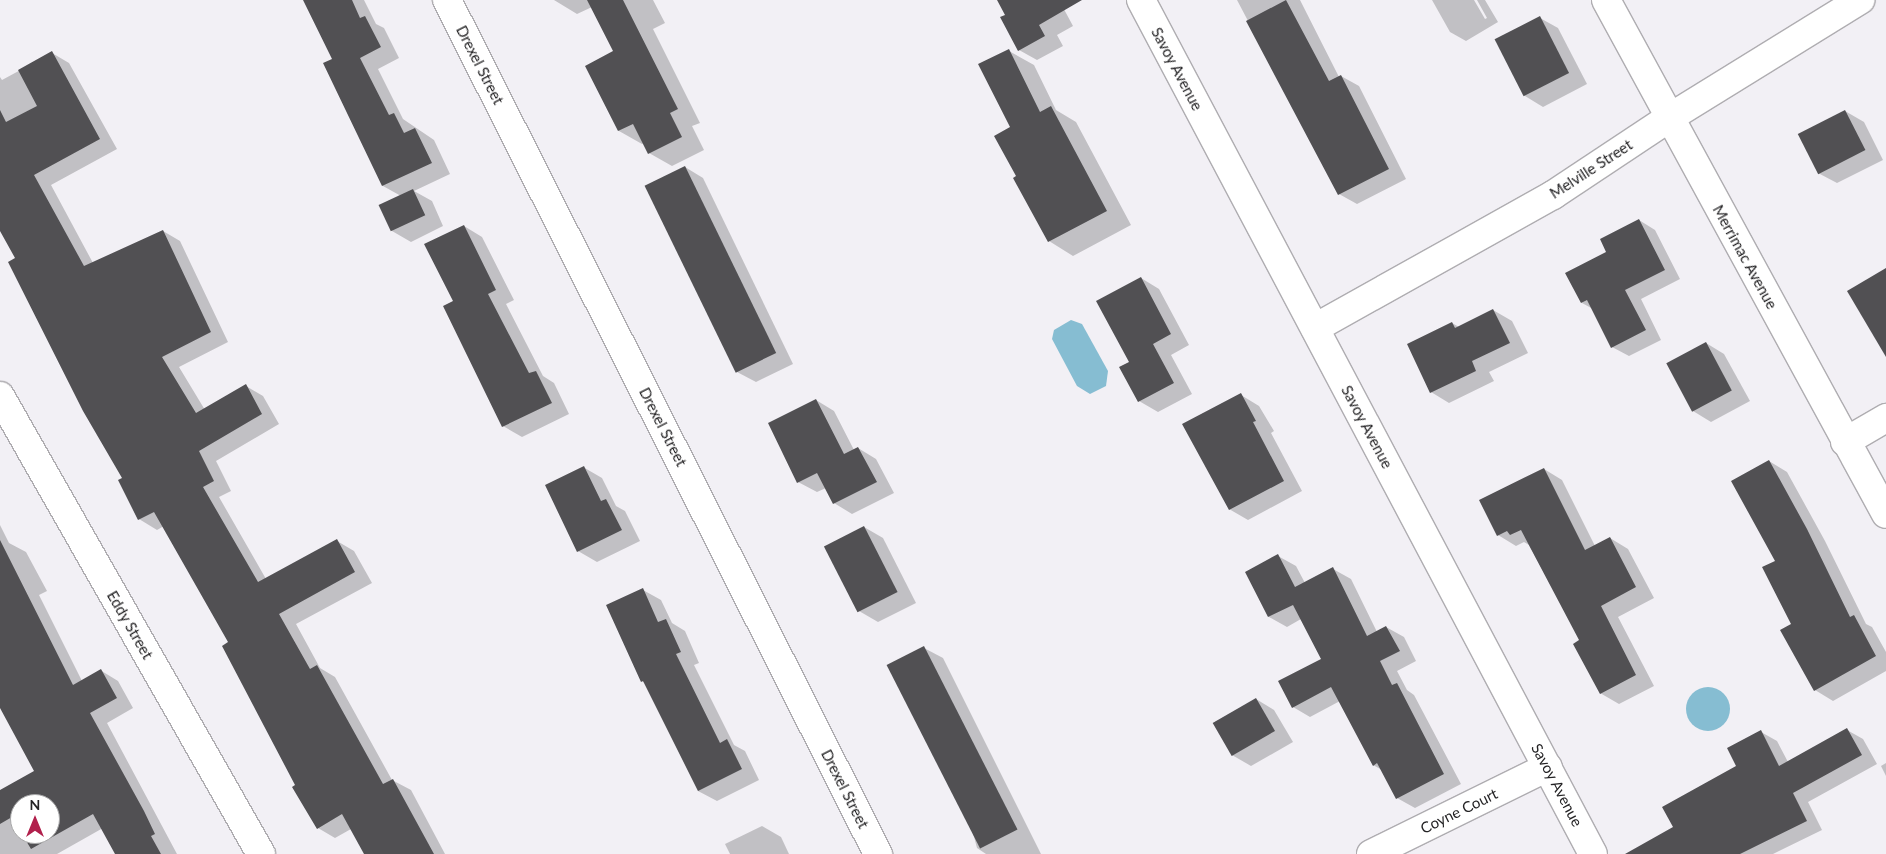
<!DOCTYPE html>
<html>
<head>
<meta charset="utf-8">
<style>
  body { margin:0 }
  #map { position:relative; width:1886px; height:854px; overflow:hidden; background:#f2f0f5; font-family:Lato,sans-serif }
  div>[style] { position:absolute }
  .water>* { inset:0; background:#86bdd2 }
  .round { border-radius:50% }
  .shadow>* { inset:0; background:#0003 }
  .building>* { inset:0; background:#515053; transform-origin:0 0 }
  .roads { filter:drop-shadow(1px 0 #afadb1) drop-shadow(-1px 0 #afadb1) drop-shadow(0 1px #afadb1) drop-shadow(0 -1px #afadb1) }
  .minor>* { height:28px; margin:-14px; padding:0 14px; transform-origin:14px; border-radius:14px; background:#fff }
  span { translate:-50% -50%; white-space:nowrap; text-align:center; line-height:1.15; -webkit-text-stroke:5px #fff; paint-order:stroke }
  .street-label { font-size:15px; color:#242325 }
  .north { position:absolute; left:10px; top:794px; width:50px; height:50px; box-sizing:border-box; background:#fff; border:1px solid #a7a7a8; border-radius:50%; rotate:0deg; font-size:14px; font-weight:700; line-height:20px; text-align:center; color:#242325 }
  .north::after { content:''; display:block; margin:auto; width:18px; height:22px; background:#b1204c; clip-path:polygon(50% 0,100% 100%,50% 72%,0 100%) }
</style>
</head>
<body>
<div id="map">
  <div class="water">
    <i style="clip-path:polygon(1071px 320px,1082px 324px,1108px 371px,1106px 386px,1090px 394px,1077px 386px,1052px 339px,1054px 330px)"></i>
    <i class="round" style="left:1686px;top:687px;width:44px;height:44px"></i>
  </div>
  <div class="shadow">
    <i style="clip-path:polygon(304px 0,364px 0,376px 24px,384px 28px,399px 58px,378px 69px,403px 119px,434px 140px,450px 174px,414px 191px,432px 201px,443px 226px,411px 242px,392px 231px,401px 196px,383px 186px,324px 64px,334px 60px)"></i>
    <i style="clip-path:polygon(554px 0,653px 0,665px 23px,653px 29px,700px 123px,692px 126px,704px 150px,672px 166px,649px 153px,644px 143px,642px 144px,619px 131px,615px 52px,592px 7px,577px 14px)"></i>
    <i style="clip-path:polygon(998px 0,1059px 0,1073px 26px,1057px 35px,1063px 46px,1037px 60px,1019px 50px,1007px 15px)"></i>
    <i style="clip-path:polygon(1237px 0,1300px 0,1339px 77px,1341px 76px,1359px 86px,1406px 179px,1357px 204px,1339px 194px)"></i>
    <i style="clip-path:polygon(1432px 0,1474px 0,1485px 19px,1487px 18px,1477px 0,1485px 0,1498px 22px,1466px 41px,1450px 32px)"></i>
    <i style="clip-path:polygon(1540px 18px,1558px 28px,1587px 84px,1543px 107px,1525px 96px)"></i>
    <i style="clip-path:polygon(1009px 51px,1034px 65px,1056px 110px,1076px 122px,1131px 225px,1073px 256px,1049px 241px,1012px 128px)"></i>
    <i style="clip-path:polygon(52px 53px,69px 63px,117px 149px,51px 185px,93px 263px,163px 231px,180px 241px,228px 342px,179px 367px,205px 410px,246px 386px,263px 396px,279px 424px,216px 461px,231px 491px,219px 497px,266px 579px,337px 541px,354px 551px,372px 583px,296px 624px,320px 668px,335px 677px,392px 780px,411px 790px,445px 854px,366px 854px,351px 829px,335px 838px,318px 828px,230px 643px,164px 526px,157px 530px,139px 519px,120px 481px,124px 478px,17px 259px,0 230px,0 77px,2px 80px)"></i>
    <i style="clip-path:polygon(1845px 111px,1864px 122px,1883px 160px,1837px 183px,1818px 173px,1800px 135px)"></i>
    <i style="clip-path:polygon(685px 167px,703px 178px,793px 364px,756px 382px,737px 372px,646px 186px)"></i>
    <i style="clip-path:polygon(1639px 220px,1655px 230px,1680px 279px,1641px 299px,1661px 340px,1629px 356px,1612px 347px,1593px 309px,1582px 303px,1607px 252px)"></i>
    <i style="clip-path:polygon(464px 226px,482px 237px,514px 300px,506px 304px,543px 376px,554px 383px,569px 414px,522px 437px,503px 426px,454px 301px)"></i>
    <i style="clip-path:polygon(1141px 278px,1159px 289px,1189px 345px,1171px 355px,1192px 394px,1158px 412px,1139px 401px,1130px 363px)"></i>
    <i style="clip-path:polygon(1493px 310px,1512px 321px,1528px 353px,1489px 372px,1494px 381px,1449px 403px,1431px 392px,1452px 323px,1459px 327px)"></i>
    <i style="clip-path:polygon(1706px 343px,1724px 354px,1750px 401px,1711px 422px,1693px 411px)"></i>
    <i style="clip-path:polygon(1241px 395px,1259px 406px,1274px 431px,1271px 433px,1302px 491px,1248px 520px,1229px 509px)"></i>
    <i style="clip-path:polygon(816px 400px,834px 411px,854px 450px,858px 448px,876px 459px,894px 493px,852px 514px,834px 503px,826px 488px,817px 492px,798px 482px)"></i>
    <i style="clip-path:polygon(1769px 461px,1787px 472px,1825px 541px,1866px 624px,1872px 627px,1886px 652px,1886px 671px,1833px 701px,1815px 690px,1793px 625px,1777px 561px)"></i>
    <i style="clip-path:polygon(583px 467px,602px 478px,616px 506px,625px 511px,640px 541px,597px 562px,578px 551px)"></i>
    <i style="clip-path:polygon(1544px 469px,1562px 480px,1595px 546px,1610px 538px,1628px 549px,1654px 598px,1618px 617px,1654px 686px,1619px 704px,1600px 693px,1581px 641px,1529px 545px,1524px 542px,1516px 546px,1498px 535px)"></i>
    <i style="clip-path:polygon(evenodd,0 525px,9px 543px,26px 552px,47px 591px,39px 595px,82px 681px,100px 670px,118px 681px,133px 708px,107px 723px,177px 854px,117px 854px,103px 828px,57px 854px,0 854px,0 792px,36px 771px,0 706px,0 525px,20px 804px,50px 804px,50px 834px,20px 834px,20px 804px)"></i>
    <i style="clip-path:polygon(864px 527px,883px 538px,916px 603px,878px 622px,859px 611px)"></i>
    <i style="clip-path:polygon(1278px 556px,1296px 566px,1305px 583px,1333px 569px,1351px 579px,1377px 632px,1386px 627px,1404px 637px,1416px 661px,1397px 671px,1407px 690px,1414px 695px,1461px 784px,1415px 808px,1397px 798px,1382px 770px,1373px 765px,1340px 701px,1310px 717px,1293px 707px,1322px 660px,1301px 619px,1287px 627px,1269px 617px,1246px 572px)"></i>
    <i style="clip-path:polygon(643px 590px,661px 600px,672px 623px,685px 631px,699px 663px,694px 665px,734px 745px,745px 751px,759px 780px,717px 801px,698px 791px,645px 683px,642px 681px)"></i>
    <i style="clip-path:polygon(924px 648px,943px 658px,1041px 854px,986px 854px,977px 848px)"></i>
    <i style="clip-path:polygon(1256px 699px,1274px 710px,1293px 742px,1251px 766px,1232px 755px,1213px 723px)"></i>
    <i style="clip-path:polygon(1847px 730px,1863px 739px,1877px 764px,1808px 802px,1822px 830px,1773px 854px,1670px 854px,1675px 827px,1737px 766px,1761px 732px,1777px 741px,1788px 762px)"></i>
    <i style="clip-path:polygon(1886px 763px,1886px 776px,1881px 766px)"></i>
    <i style="clip-path:polygon(762px 826px,781px 837px,789px 854px,730px 854px,725px 844px)"></i>
  </div>
  <div class="building">
    <i style="clip-path:polygon(303px 0,352px 0,360px 18px,365px 16px,381px 47px,360px 58px,389px 115px,394px 113px,404px 133px,415px 128px,432px 163px,382px 186px,323px 63px,332px 59px)"></i>
    <i style="clip-path:polygon(587px 0,623px 0,678px 109px,670px 113px,682px 137px,648px 154px,633px 124px,618px 131px,585px 66px,613px 51px)"></i>
    <i style="clip-path:polygon(997px 0,1082px 0,1039px 25px,1045px 36px,1018px 51px,1000px 17px,1005px 15px)"></i>
    <i style="clip-path:polygon(1286px 0,1329px 81px,1341px 75px,1389px 169px,1338px 195px,1246px 21px)"></i>
    <i style="left:1540px;top:16px;width:64px;height:51px;rotate:63deg"></i>
    <i style="clip-path:polygon(1009px 49px,1040px 112px,1051px 106px,1107px 211px,1048px 242px,1013px 178px,1016px 176px,994px 136px,1010px 127px,978px 64px)"></i>
    <i style="clip-path:polygon(52px 51px,100px 139px,34px 175px,84px 266px,163px 230px,211px 332px,162px 357px,196px 413px,246px 384px,262px 414px,199px 451px,214px 481px,203px 487px,258px 582px,337px 539px,355px 572px,279px 614px,310px 669px,317px 665px,383px 784px,393px 779px,434px 854px,364px 854px,342px 814px,317px 829px,292px 787px,295px 785px,222px 646px,228px 642px,154px 512px,138px 520px,118px 480px,122px 478px,83px 411px,8px 262px,15px 258px,0 231px,0 110px,6px 122px,37px 106px,18px 70px)"></i>
    <i style="left:1845px;top:110px;width:45px;height:53px;rotate:63deg"></i>
    <i style="left:685px;top:166px;width:208px;height:45px;rotate:64deg"></i>
    <i style="left:413px;top:189px;width:29px;height:38px;rotate:65deg"></i>
    <i style="clip-path:polygon(1639px 219px,1665px 270px,1625px 290px,1646px 330px,1611px 348px,1587px 300px,1581px 303px,1565px 273px,1606px 252px,1600px 239px)"></i>
    <i style="clip-path:polygon(464px 225px,496px 290px,488px 294px,529px 373px,536px 371px,552px 403px,502px 427px,443px 306px,453px 301px,424px 244px)"></i>
    <i style="clip-path:polygon(1886px 268px,1886px 357px,1847px 291px)"></i>
    <i style="clip-path:polygon(1141px 277px,1171px 334px,1153px 344px,1174px 383px,1138px 402px,1119px 367px,1129px 362px,1096px 301px)"></i>
    <i style="clip-path:polygon(1493px 309px,1510px 343px,1472px 361px,1476px 371px,1430px 393px,1407px 344px,1452px 322px,1455px 328px)"></i>
    <i style="left:1706px;top:342px;width:55px;height:45px;rotate:62deg"></i>
    <i style="clip-path:polygon(1241px 393px,1256px 421px,1253px 422px,1284px 481px,1229px 510px,1182px 424px)"></i>
    <i style="clip-path:polygon(816px 399px,844px 454px,858px 447px,877px 482px,833px 504px,817px 473px,797px 483px,768px 423px)"></i>
    <i style="clip-path:polygon(1769px 460px,1807px 529px,1850px 617px,1854px 615px,1876px 656px,1814px 691px,1780px 630px,1791px 624px,1762px 567px,1775px 561px,1731px 481px)"></i>
    <i style="clip-path:polygon(584px 466px,601px 501px,606px 499px,622px 530px,577px 552px,545px 485px)"></i>
    <i style="clip-path:polygon(1544px 468px,1585px 550px,1610px 537px,1636px 587px,1601px 606px,1636px 675px,1600px 694px,1573px 644px,1579px 640px,1521px 530px,1510px 535px,1507px 531px,1497px 536px,1479px 500px)"></i>
    <i style="left:864px;top:526px;width:74px;height:45px;rotate:63deg"></i>
    <i style="clip-path:polygon(0 540px,73px 685px,101px 669px,117px 698px,90px 713px,144px 811px,155px 834px,151px 836px,161px 854px,115px 854px,93px 814px,31px 849px,22px 834px,50px 834px,50px 804px,20px 804px,20px 831px,12px 817px,0 824px,0 790px,34px 771px,0 708px)"></i>
    <i style="clip-path:polygon(1278px 554px,1295px 587px,1333px 567px,1367px 636px,1386px 626px,1400px 651px,1380px 661px,1392px 685px,1397px 683px,1444px 774px,1396px 799px,1377px 763px,1373px 766px,1331px 687px,1292px 708px,1278px 681px,1321px 659px,1293px 605px,1268px 617px,1245px 572px)"></i>
    <i style="clip-path:polygon(643px 588px,658px 622px,666px 619px,681px 652px,676px 654px,720px 743px,727px 739px,742px 769px,698px 791px,643px 681px,641px 682px,606px 605px)"></i>
    <i style="left:924px;top:646px;width:206px;height:42px;rotate:63deg"></i>
    <i style="left:1256px;top:698px;width:38px;height:50px;rotate:60deg"></i>
    <i style="clip-path:polygon(1847px 728px,1862px 755px,1793px 793px,1807px 821px,1740px 854px,1625px 854px,1673px 827px,1662px 807px,1736px 766px,1727px 748px,1761px 730px,1779px 766px)"></i>
  </div>
  <div class="roads">
    <div class="minor">
      <i style="left:447px;top:0;width:957px;rotate:63.22deg"></i>
      <i style="left:1141px;top:0;width:966px;rotate:62.11deg"></i>
      <i style="left:1606px;top:0;width:585px;rotate:61.42deg"></i>
      <i style="left:1315px;top:328px;width:273px;rotate:-29.2deg"></i>
      <i style="left:1553px;top:195px;width:139px;rotate:-33.6deg"></i>
      <i style="left:1669px;top:118px;width:225px;rotate:-31.7deg"></i>
      <i style="left:0;top:396px;width:527px;rotate:60.32deg"></i>
      <i style="left:1845px;top:442px;width:48px;rotate:-30.3deg"></i>
      <i style="left:1371px;top:854px;width:197px;rotate:-26.2deg"></i>
    </div>
  </div>
  <div class="street-label">
    <span style="left:480px;top:65px;rotate:63deg">Drexel Street</span>
    <span style="left:1177px;top:69px;rotate:62deg">Savoy Avenue</span>
    <span style="left:1591px;top:169px;rotate:-33deg">Melville Street</span>
    <span style="left:1745px;top:257px;rotate:61deg">Merrimac Avenue</span>
    <span style="left:663px;top:427px;rotate:63deg">Drexel Street</span>
    <span style="left:1367px;top:427px;rotate:62deg">Savoy Avenue</span>
    <span style="left:130px;top:625px;rotate:60deg">Eddy Street</span>
    <span style="left:1557px;top:785px;rotate:62deg">Savoy Avenue</span>
    <span style="left:845px;top:789px;rotate:63deg">Drexel Street</span>
    <span style="left:1459px;top:811px;rotate:-26deg">Coyne Court</span>
  </div>
  <div class="north">N</div>
</div>
</body>
</html>
